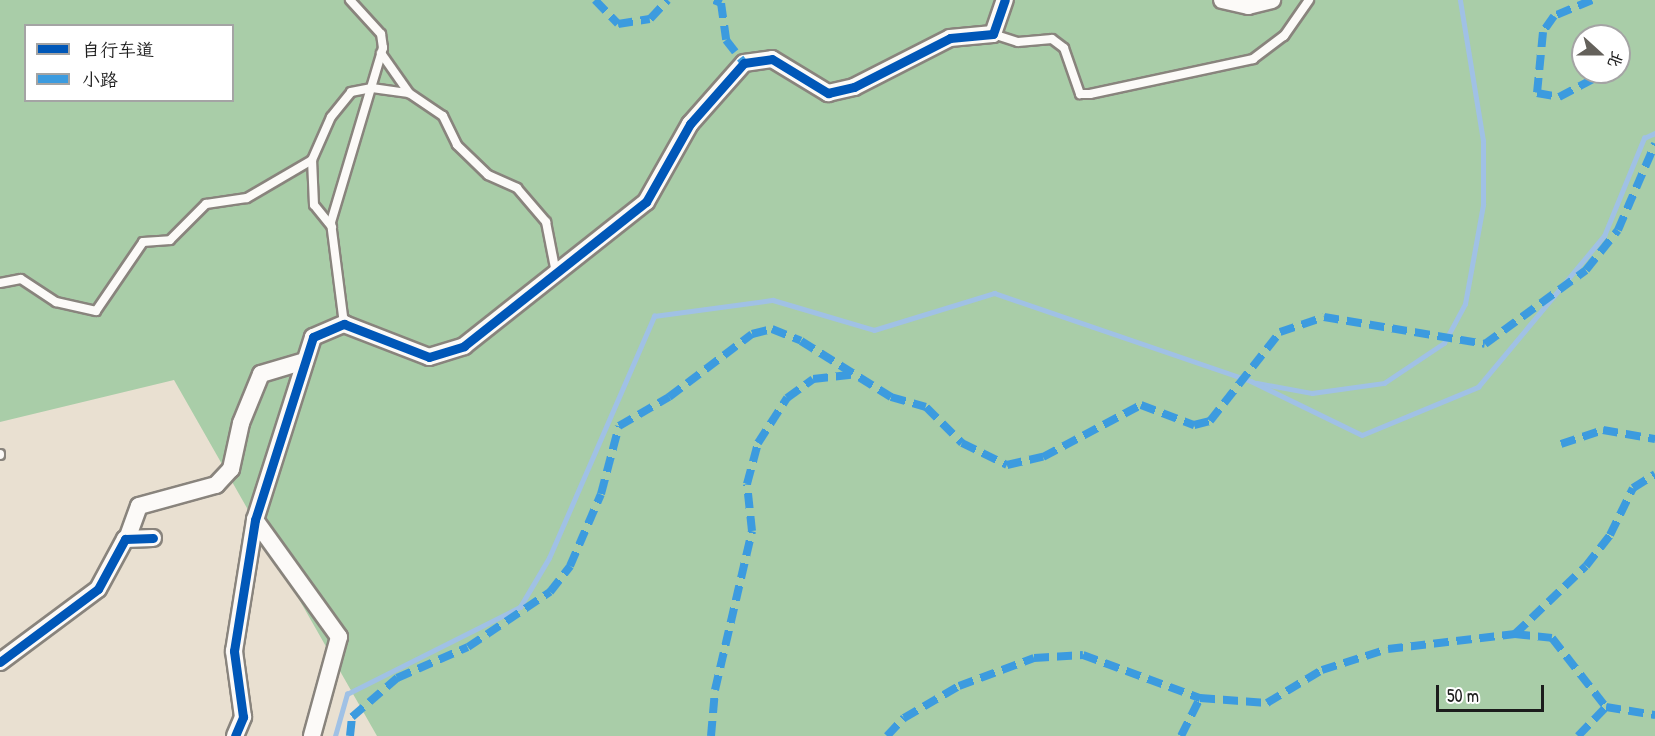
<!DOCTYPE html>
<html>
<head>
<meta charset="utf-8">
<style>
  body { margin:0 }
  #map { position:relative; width:1655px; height:736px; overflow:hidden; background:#e9e0d1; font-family:"Patrick Hand","LXGW WenKai TC",sans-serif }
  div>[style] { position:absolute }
  .forest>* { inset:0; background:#a9cda8 }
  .stream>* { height:4.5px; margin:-2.25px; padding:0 2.25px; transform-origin:2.25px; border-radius:2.25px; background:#a0c1e5 }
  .roads { filter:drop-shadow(2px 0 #89847d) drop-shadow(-2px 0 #89847d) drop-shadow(0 2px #89847d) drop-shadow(0 -2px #89847d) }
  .service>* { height:8px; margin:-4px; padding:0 4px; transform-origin:4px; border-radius:4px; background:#fcfaf8 }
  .minor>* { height:16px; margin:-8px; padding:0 8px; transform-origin:8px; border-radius:8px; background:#fcfaf8 }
  .quiet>* { height:8px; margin-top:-4px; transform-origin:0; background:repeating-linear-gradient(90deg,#3c9bdf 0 15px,transparent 0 23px) }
  .cycleway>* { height:9px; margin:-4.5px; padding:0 4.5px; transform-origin:4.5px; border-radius:4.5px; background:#0057b8 }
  span { translate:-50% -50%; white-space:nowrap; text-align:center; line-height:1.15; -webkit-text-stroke:6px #fff; paint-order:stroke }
  .legend { position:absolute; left:24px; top:24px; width:210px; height:78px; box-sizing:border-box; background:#fff; border:2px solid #a4a4a4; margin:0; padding:8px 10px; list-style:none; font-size:18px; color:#1c1c1c }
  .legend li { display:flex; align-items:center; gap:12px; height:30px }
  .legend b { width:30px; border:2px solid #a4a4a4 }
  .north { position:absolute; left:1571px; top:24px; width:60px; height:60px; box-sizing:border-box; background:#fff; border:2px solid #a4a4a4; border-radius:50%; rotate:111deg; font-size:16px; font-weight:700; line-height:24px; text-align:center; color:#1c1c1c }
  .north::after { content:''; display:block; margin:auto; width:21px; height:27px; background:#64615b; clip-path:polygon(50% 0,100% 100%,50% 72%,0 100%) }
  .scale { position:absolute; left:1436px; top:685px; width:108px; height:27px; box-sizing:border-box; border:3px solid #1c1c1c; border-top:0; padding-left:8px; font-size:18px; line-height:21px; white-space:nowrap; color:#1c1c1c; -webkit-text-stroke:4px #fff; paint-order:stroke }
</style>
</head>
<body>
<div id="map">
  <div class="forest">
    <i style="clip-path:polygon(evenodd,0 0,1655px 0,1655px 736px,377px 736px,174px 380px,0 422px,0 0,26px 26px,232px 26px,232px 100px,26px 100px,26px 26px,0 0,1583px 36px,1619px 36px,1619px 72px,1583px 72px,1583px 36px)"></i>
  </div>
  <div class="stream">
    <i style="left:1257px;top:383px;width:56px;rotate:10.3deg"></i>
    <i style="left:1312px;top:393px;width:73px;rotate:-7.9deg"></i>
    <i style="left:1384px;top:383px;width:72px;rotate:-33.7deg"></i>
    <i style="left:1444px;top:343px;width:44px;rotate:-61.7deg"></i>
    <i style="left:1465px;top:304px;width:101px;rotate:-79.7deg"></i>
    <i style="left:1483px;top:205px;width:64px;rotate:-90deg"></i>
    <i style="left:1483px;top:141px;width:143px;rotate:-99.3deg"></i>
    <i style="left:335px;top:736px;width:44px;rotate:-74.1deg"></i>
    <i style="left:347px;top:694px;width:194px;rotate:-26.7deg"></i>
    <i style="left:520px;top:607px;width:57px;rotate:-59.4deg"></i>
    <i style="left:549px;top:558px;width:264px;rotate:-66.5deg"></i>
    <i style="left:654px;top:316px;width:120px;rotate:-7.7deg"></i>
    <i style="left:773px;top:300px;width:105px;rotate:16.5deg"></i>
    <i style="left:874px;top:330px;width:126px;rotate:-17.1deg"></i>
    <i style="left:994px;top:293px;width:272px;rotate:18.9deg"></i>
    <i style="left:1251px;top:381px;width:123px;rotate:25.9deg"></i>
    <i style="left:1362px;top:435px;width:126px;rotate:-22.5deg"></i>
    <i style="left:1478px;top:387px;width:197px;rotate:-50.2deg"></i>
    <i style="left:1604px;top:236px;width:106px;rotate:-67.8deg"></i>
    <i style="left:1644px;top:138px;width:12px;rotate:-24deg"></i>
  </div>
  <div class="roads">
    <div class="service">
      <i style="left:993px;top:34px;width:26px;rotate:18deg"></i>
      <i style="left:1018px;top:42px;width:34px;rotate:-5deg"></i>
      <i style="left:1052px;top:39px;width:15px;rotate:37deg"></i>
      <i style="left:1064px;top:48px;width:49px;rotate:70.8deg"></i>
      <i style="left:1080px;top:94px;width:10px"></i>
      <i style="left:1090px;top:94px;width:167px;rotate:-12.1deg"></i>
      <i style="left:1253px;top:59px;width:39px;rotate:-37deg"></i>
      <i style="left:1284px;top:36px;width:44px;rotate:-55.2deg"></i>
      <i style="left:381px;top:53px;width:49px;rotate:55deg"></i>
      <i style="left:332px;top:227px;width:28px;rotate:-129deg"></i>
      <i style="left:314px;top:205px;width:45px;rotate:-92.5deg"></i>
      <i style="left:312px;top:160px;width:47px;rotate:-66.2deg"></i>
      <i style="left:331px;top:117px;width:32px;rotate:-51deg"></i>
      <i style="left:351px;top:92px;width:21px;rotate:-11deg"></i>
      <i style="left:372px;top:88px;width:37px;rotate:8deg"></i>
      <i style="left:409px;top:93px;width:41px;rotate:34.1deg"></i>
      <i style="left:443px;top:116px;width:32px;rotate:64deg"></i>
      <i style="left:457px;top:145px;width:43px;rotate:44.1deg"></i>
      <i style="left:488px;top:175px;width:32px;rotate:24deg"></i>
      <i style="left:517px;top:188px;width:45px;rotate:49.5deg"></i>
      <i style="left:546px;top:222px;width:52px;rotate:78.9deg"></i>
      <i style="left:0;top:283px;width:21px;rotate:-11deg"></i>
      <i style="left:21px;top:279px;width:42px;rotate:33.3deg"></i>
      <i style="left:56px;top:302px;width:41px;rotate:12.7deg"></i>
      <i style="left:96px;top:311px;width:83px;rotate:-55.7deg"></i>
      <i style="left:143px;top:242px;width:27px;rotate:-4deg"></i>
      <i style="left:170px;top:240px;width:51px;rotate:-45deg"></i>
      <i style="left:206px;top:204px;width:41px;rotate:-8.3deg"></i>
      <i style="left:247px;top:198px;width:75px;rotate:-30.3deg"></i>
      <i style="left:344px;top:324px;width:103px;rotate:-97.3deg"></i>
      <i style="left:331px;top:222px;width:182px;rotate:-73.4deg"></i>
      <i style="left:383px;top:48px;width:14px;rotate:-98deg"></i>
      <i style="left:381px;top:34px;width:46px;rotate:-132.4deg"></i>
      <i style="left:0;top:454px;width:1px;rotate:90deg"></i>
    </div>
    <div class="minor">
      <i style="left:1222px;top:0;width:27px;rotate:13deg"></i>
      <i style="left:1248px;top:6px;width:25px;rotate:-14deg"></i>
      <i style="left:255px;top:520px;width:144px;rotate:54.3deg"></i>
      <i style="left:339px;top:637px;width:103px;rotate:105.3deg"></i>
      <i style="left:127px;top:539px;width:35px;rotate:-70deg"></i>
      <i style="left:139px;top:506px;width:80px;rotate:-15.3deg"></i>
      <i style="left:216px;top:485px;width:22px;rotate:-47deg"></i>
      <i style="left:231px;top:469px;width:47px;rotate:-77.7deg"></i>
      <i style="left:241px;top:423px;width:53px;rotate:-67.8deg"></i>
      <i style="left:261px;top:374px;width:46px;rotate:-16.5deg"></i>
      <i style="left:0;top:662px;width:122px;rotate:-36.7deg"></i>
      <i style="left:98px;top:589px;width:57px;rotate:-61.6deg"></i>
      <i style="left:125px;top:539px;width:28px;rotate:-2deg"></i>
      <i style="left:235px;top:736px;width:21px;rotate:-67deg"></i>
      <i style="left:243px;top:717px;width:67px;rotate:-97.8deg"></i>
      <i style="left:234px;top:651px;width:133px;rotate:-80.9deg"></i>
      <i style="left:255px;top:520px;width:192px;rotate:-72.4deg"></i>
      <i style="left:313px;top:337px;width:34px;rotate:-23deg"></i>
      <i style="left:344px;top:324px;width:91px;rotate:21.2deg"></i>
      <i style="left:429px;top:357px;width:37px;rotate:-17deg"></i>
      <i style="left:464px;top:346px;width:232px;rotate:-38.4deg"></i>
      <i style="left:646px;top:202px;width:90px;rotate:-60.6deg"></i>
      <i style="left:690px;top:124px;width:81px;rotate:-48.5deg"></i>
      <i style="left:744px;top:63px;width:28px;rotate:-8deg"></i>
      <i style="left:772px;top:59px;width:66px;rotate:31.3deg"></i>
      <i style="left:828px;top:93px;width:27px;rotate:-13deg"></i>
      <i style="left:854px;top:87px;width:108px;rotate:-27deg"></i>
      <i style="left:950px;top:38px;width:43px;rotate:-5.3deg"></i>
      <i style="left:993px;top:34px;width:36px;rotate:-71deg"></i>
    </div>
  </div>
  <div class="quiet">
    <i style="left:595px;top:0;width:33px;rotate:46deg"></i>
    <i style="left:618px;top:24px;width:32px;rotate:-9deg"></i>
    <i style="left:650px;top:19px;width:26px;rotate:-47deg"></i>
    <i style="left:714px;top:0;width:8px;rotate:23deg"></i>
    <i style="left:721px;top:3px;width:37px;rotate:82deg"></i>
    <i style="left:726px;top:40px;width:29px;rotate:52deg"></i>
    <i style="left:1592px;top:0;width:41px;rotate:157.2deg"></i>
    <i style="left:1554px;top:16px;width:19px;rotate:125deg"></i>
    <i style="left:1543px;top:32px;width:61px;rotate:95.6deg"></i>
    <i style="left:1537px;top:93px;width:22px;rotate:10deg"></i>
    <i style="left:1559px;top:97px;width:45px;rotate:-27.7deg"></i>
    <i style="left:1561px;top:444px;width:44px;rotate:-18.4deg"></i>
    <i style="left:1603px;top:430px;width:53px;rotate:9.8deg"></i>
    <i style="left:1515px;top:634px;width:98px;rotate:-43.8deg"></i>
    <i style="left:1586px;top:566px;width:39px;rotate:-52deg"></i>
    <i style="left:1610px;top:535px;width:52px;rotate:-63.9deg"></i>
    <i style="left:1633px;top:488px;width:26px;rotate:-32deg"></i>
    <i style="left:350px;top:736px;width:19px;rotate:-84deg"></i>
    <i style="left:352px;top:717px;width:60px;rotate:-40.9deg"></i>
    <i style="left:397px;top:678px;width:77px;rotate:-23.6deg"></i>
    <i style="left:468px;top:647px;width:99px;rotate:-33.9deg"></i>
    <i style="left:550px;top:592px;width:33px;rotate:-52deg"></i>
    <i style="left:570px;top:566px;width:78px;rotate:-66.7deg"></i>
    <i style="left:601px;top:494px;width:70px;rotate:-75.2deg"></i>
    <i style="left:619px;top:426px;width:58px;rotate:-30.1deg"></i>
    <i style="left:669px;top:397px;width:104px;rotate:-37.2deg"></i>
    <i style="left:752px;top:334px;width:21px;rotate:-14deg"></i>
    <i style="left:772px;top:329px;width:31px;rotate:22deg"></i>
    <i style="left:801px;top:341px;width:106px;rotate:31.9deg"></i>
    <i style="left:891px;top:397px;width:36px;rotate:16deg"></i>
    <i style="left:926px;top:407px;width:51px;rotate:45deg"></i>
    <i style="left:962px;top:443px;width:50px;rotate:26.1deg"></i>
    <i style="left:1007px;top:465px;width:37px;rotate:-13deg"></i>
    <i style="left:1043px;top:457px;width:111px;rotate:-28deg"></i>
    <i style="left:1141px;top:405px;width:57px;rotate:20.7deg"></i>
    <i style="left:1194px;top:425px;width:16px;rotate:-14deg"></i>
    <i style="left:1210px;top:421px;width:113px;rotate:-51.8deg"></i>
    <i style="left:1280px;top:332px;width:46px;rotate:-18.8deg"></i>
    <i style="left:1324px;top:317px;width:163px;rotate:9.5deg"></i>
    <i style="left:1485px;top:344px;width:125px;rotate:-36.2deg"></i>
    <i style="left:1586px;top:270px;width:51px;rotate:-51.3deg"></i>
    <i style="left:1618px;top:230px;width:94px;rotate:-66.7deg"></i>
    <i style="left:711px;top:736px;width:46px;rotate:-85deg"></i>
    <i style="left:715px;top:690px;width:163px;rotate:-76.9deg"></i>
    <i style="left:752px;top:531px;width:47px;rotate:-96.1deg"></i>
    <i style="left:747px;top:484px;width:42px;rotate:-75deg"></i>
    <i style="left:758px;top:443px;width:54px;rotate:-57.2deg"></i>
    <i style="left:787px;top:398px;width:32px;rotate:-36deg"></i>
    <i style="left:813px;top:379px;width:45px;rotate:-6.3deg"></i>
    <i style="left:887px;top:736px;width:25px;rotate:-47deg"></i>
    <i style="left:904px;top:718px;width:64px;rotate:-30.2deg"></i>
    <i style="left:959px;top:686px;width:80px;rotate:-20.5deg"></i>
    <i style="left:1034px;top:658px;width:49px;rotate:-3.5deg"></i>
    <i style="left:1083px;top:655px;width:125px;rotate:20.2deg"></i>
    <i style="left:1200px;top:698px;width:67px;rotate:4.3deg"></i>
    <i style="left:1267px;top:703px;width:64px;rotate:-31deg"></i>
    <i style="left:1322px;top:670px;width:69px;rotate:-17.7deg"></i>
    <i style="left:1388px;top:649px;width:128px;rotate:-6.7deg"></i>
    <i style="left:1515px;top:634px;width:37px;rotate:6deg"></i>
    <i style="left:1552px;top:638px;width:88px;rotate:52deg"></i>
    <i style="left:1606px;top:707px;width:50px;rotate:9.3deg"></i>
    <i style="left:1181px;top:736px;width:42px;rotate:-63.4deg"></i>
    <i style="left:1578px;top:736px;width:40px;rotate:-46deg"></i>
  </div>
  <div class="cycleway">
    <i style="left:0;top:662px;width:122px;rotate:-36.7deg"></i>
    <i style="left:98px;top:589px;width:57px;rotate:-61.6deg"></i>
    <i style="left:125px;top:539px;width:28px;rotate:-2deg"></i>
    <i style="left:235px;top:736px;width:21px;rotate:-67deg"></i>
    <i style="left:243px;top:717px;width:67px;rotate:-97.8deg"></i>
    <i style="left:234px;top:651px;width:133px;rotate:-80.9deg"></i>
    <i style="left:255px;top:520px;width:192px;rotate:-72.4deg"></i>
    <i style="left:313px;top:337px;width:34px;rotate:-23deg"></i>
    <i style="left:344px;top:324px;width:91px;rotate:21.2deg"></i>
    <i style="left:429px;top:357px;width:37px;rotate:-17deg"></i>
    <i style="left:464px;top:346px;width:232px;rotate:-38.4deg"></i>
    <i style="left:646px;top:202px;width:90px;rotate:-60.6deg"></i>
    <i style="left:690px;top:124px;width:81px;rotate:-48.5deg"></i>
    <i style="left:744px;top:63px;width:28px;rotate:-8deg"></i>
    <i style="left:772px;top:59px;width:66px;rotate:31.3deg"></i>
    <i style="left:828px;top:93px;width:27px;rotate:-13deg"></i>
    <i style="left:854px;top:87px;width:108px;rotate:-27deg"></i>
    <i style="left:950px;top:38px;width:43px;rotate:-5.3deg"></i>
    <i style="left:993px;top:34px;width:36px;rotate:-71deg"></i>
  </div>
  <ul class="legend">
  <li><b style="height:8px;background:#0057b8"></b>自行车道</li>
  <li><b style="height:8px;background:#3c9bdf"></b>小路</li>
  </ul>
  <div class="north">北</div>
  <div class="scale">50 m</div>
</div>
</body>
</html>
